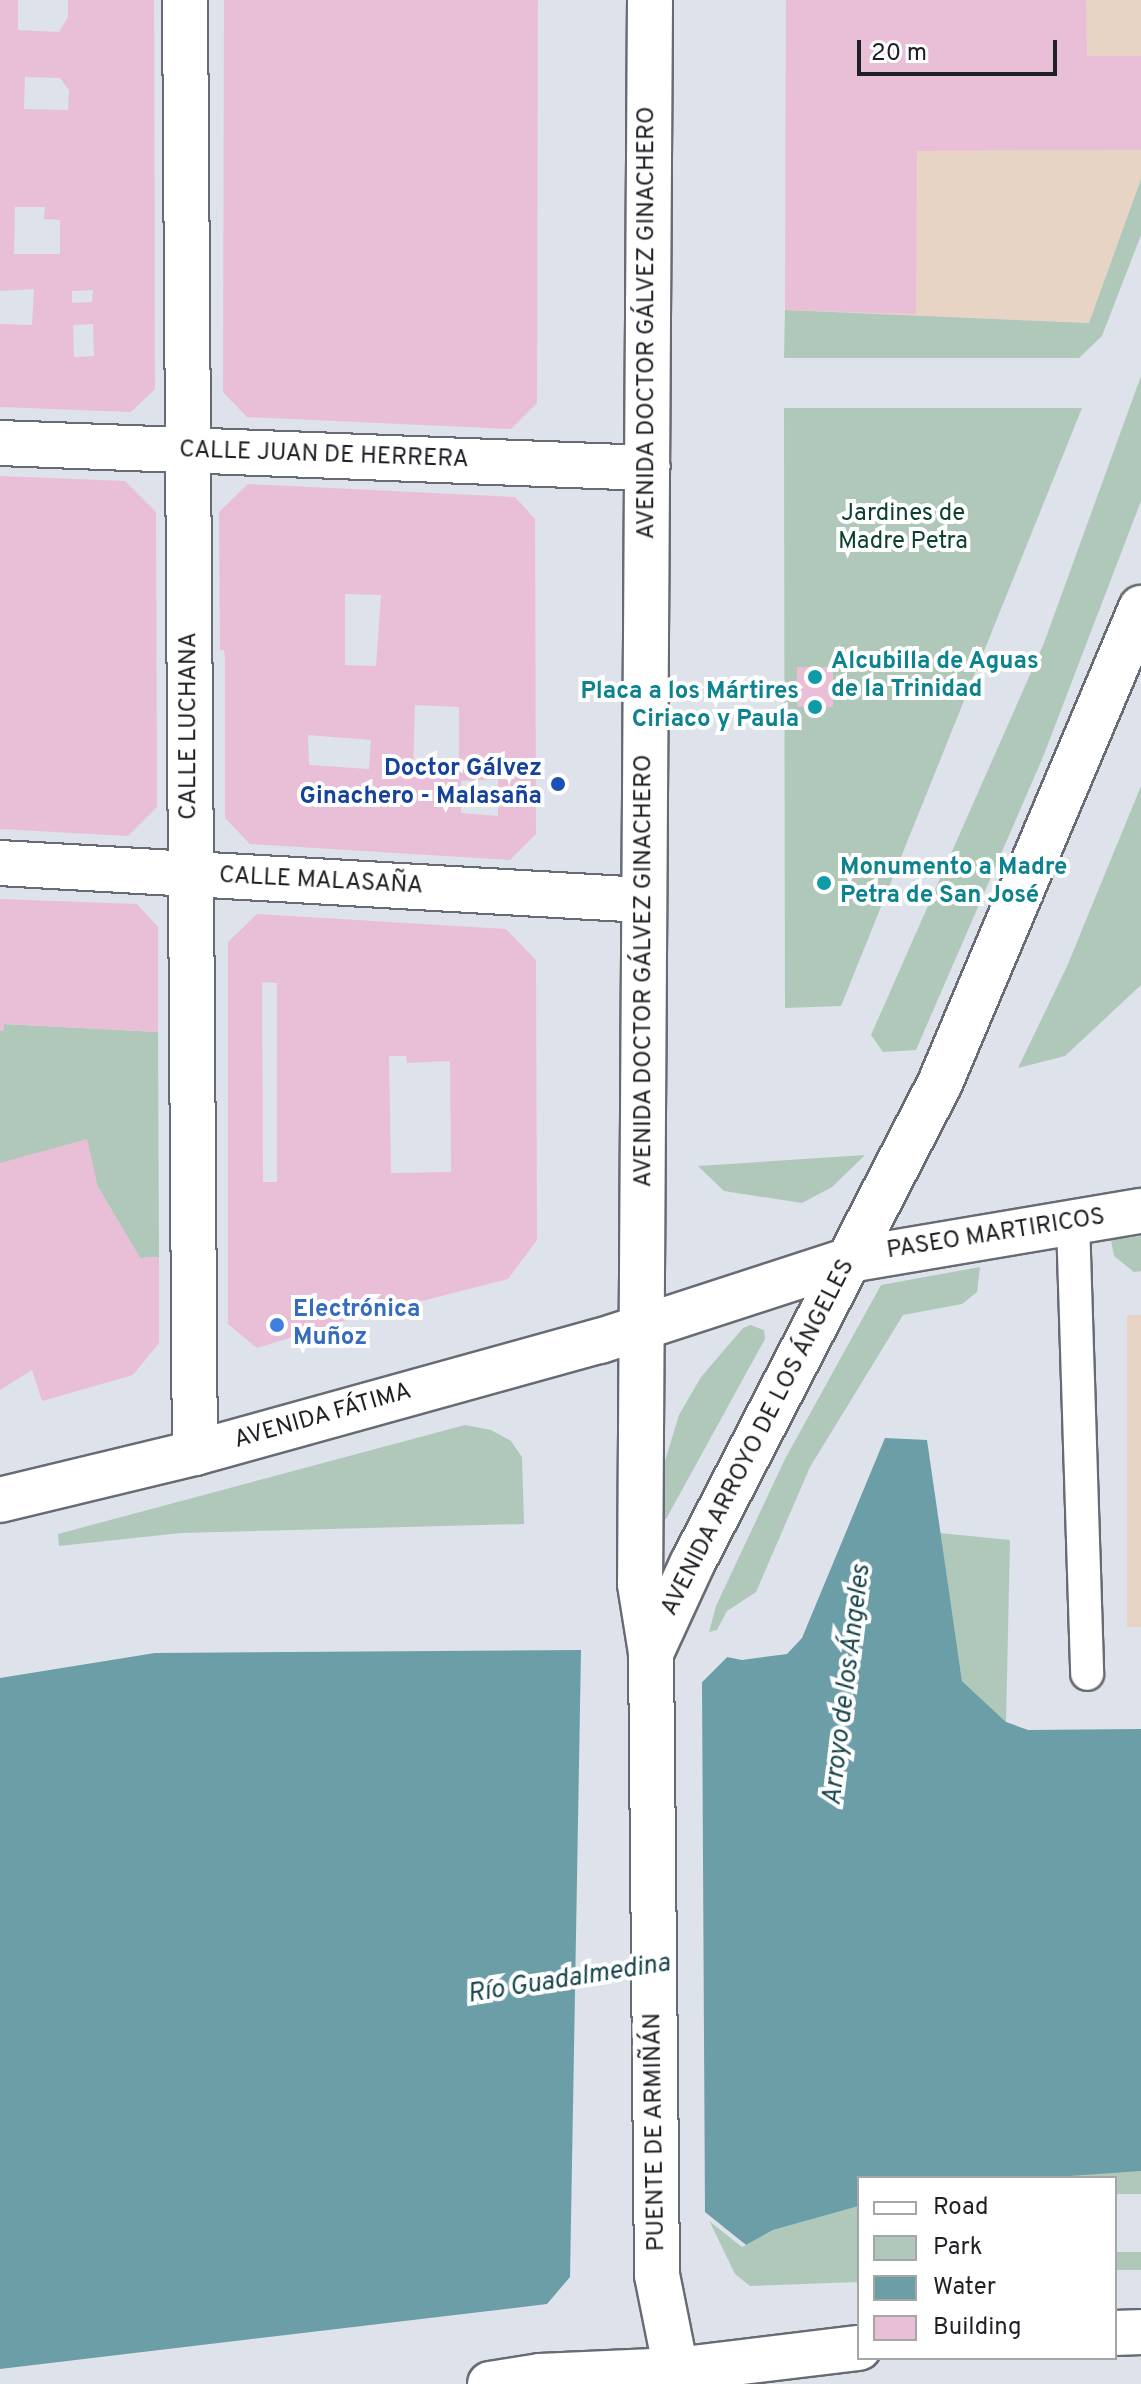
<!DOCTYPE html>
<html>
<head>
<meta charset="utf-8">
<style>
  body { margin:0 }
  #map { position:relative; width:1141px; height:2384px; overflow:hidden; background:#dde2eb; font-family:Overpass,sans-serif }
  div>[style] { position:absolute }
  .education>* { inset:0; background:#e8d4c5; transform-origin:0 0 }
  .green>* { inset:0; background:#afc8ba; transform-origin:0 0 }
  .water>* { inset:0; background:#6c9ea8 }
  .pier>* { inset:0; background:#dde2eb }
  .building>* { inset:0; background:#e8bfd6; transform-origin:0 0 }
  .roads { filter:drop-shadow(2px 0 #676b73) drop-shadow(-2px 0 #676b73) drop-shadow(0 2px #676b73) drop-shadow(0 -2px #676b73) }
  .service>* { height:32px; margin:-16px; padding:0 16px; transform-origin:16px; border-radius:16px; background:#fff }
  .minor>* { height:44px; margin:-22px; padding:0 22px; transform-origin:22px; border-radius:22px; background:#fff }
  .tertiary>* { height:44px; margin:-22px; padding:0 22px; transform-origin:22px; border-radius:22px; background:#fff }
  .secondary>* { height:44px; margin:-22px; padding:0 22px; transform-origin:22px; border-radius:22px; background:#fff }
  .primary>* { height:44px; margin:-22px; padding:0 22px; transform-origin:22px; border-radius:22px; background:#fff }
  .dots>* { width:22px; height:22px; translate:-50% -50%; box-sizing:border-box; border:4px solid #fff; border-radius:50% }
  span { translate:-50% -50%; white-space:nowrap; text-align:center; line-height:1.15; -webkit-text-stroke:8px #fff; paint-order:stroke }
  .street-label { font-size:24px; color:#1f2024 }
  .park-label { font-size:24px; color:#0a422d }
  .culture-label { font-size:24px; color:#0d838f; font-weight:700 }
  .left { translate:0 -50%; text-align:left }
  .right { translate:-100% -50%; text-align:right }
  .transit-label { font-size:24px; color:#164399; font-weight:700 }
  .shop-label { font-size:24px; color:#366cbe; font-weight:700 }
  .water-label { font-size:26px; color:#18464f; font-style:italic }
  .legend { position:absolute; left:857px; top:2176px; width:260px; height:184px; box-sizing:border-box; background:#fff; border:2px solid #a5a6a7; margin:0; padding:10px 14px; list-style:none; font-size:24px; color:#1f2024 }
  .legend li { display:flex; align-items:center; gap:16px; height:40px }
  .legend b { width:40px; border:2px solid #a5a6a7 }
  .scale { position:absolute; left:857px; top:40px; width:200px; height:36px; box-sizing:border-box; border:4px solid #1f2024; border-top:0; padding-left:10px; font-size:24px; line-height:28px; white-space:nowrap; color:#1f2024; -webkit-text-stroke:6px #fff; paint-order:stroke }
</style>
</head>
<body>
<div id="map">
  <div class="education">
    <i style="clip-path:polygon(786px 0,1141px 0,1141px 179px,1089px 323px,785px 310px)"></i>
    <i style="left:1141px;top:1315px;width:312px;height:14px;rotate:90deg"></i>
  </div>
  <div class="green">
    <i style="clip-path:polygon(1141px 179px,1141px 235px,1102px 336px,1079px 358px,784px 358px,785px 310px,1089px 323px)"></i>
    <i style="clip-path:polygon(1141px 376px,1141px 501px,1043px 757px,916px 1050px,883px 1052px,871px 1035px,1044px 643px)"></i>
    <i style="clip-path:polygon(784px 408px,1082px 408px,841px 1006px,785px 1008px)"></i>
    <i style="clip-path:polygon(1141px 786px,1141px 985px,1065px 1056px,1018px 1068px,1068px 964px)"></i>
    <i style="clip-path:polygon(4px 1024px,158px 1032px,159px 1257px,140px 1258px,98px 1187px,0 1163px,0 1031px,4px 1030px)"></i>
    <i style="clip-path:polygon(865px 1155px,832px 1187px,802px 1203px,724px 1191px,698px 1166px)"></i>
    <i style="clip-path:polygon(1141px 1236px,1141px 1271px,1134px 1272px,1114px 1256px,1111px 1240px)"></i>
    <i style="clip-path:polygon(980px 1267px,977px 1292px,962px 1304px,903px 1315px,810px 1467px,756px 1592px,727px 1611px,717px 1630px,709px 1632px,716px 1606px,785px 1459px,881px 1285px)"></i>
    <i style="clip-path:polygon(750px 1325px,764px 1330px,765px 1339px,666px 1519px,658px 1519px,661px 1474px,679px 1415px,701px 1377px,743px 1328px)"></i>
    <i style="clip-path:polygon(465px 1425px,491px 1430px,511px 1441px,522px 1457px,524px 1524px,181px 1533px,59px 1546px,58px 1534px)"></i>
    <i style="clip-path:polygon(940px 1533px,1010px 1540px,1006px 1722px,962px 1681px)"></i>
    <i style="clip-path:polygon(1111px 2171px,1141px 2171px,1141px 2194px,1115px 2194px,1115px 2178px,1040px 2178px)"></i>
    <i style="clip-path:polygon(859px 2206px,859px 2282px,750px 2286px,735px 2274px,705px 2212px,746px 2245px,773px 2230px)"></i>
    <i style="left:1141px;top:2252px;width:18px;height:26px;rotate:90deg"></i>
  </div>
  <div class="water">
    <i style="clip-path:polygon(885px 1438px,927px 1440px,962px 1681px,1006px 1722px,1028px 1730px,1141px 1729px,1141px 2171px,1040px 2178px,859px 2178px,859px 2206px,773px 2230px,746px 2245px,704px 2212px,547px 2304px,0 2369px,0 1678px,155px 1653px,581px 1650px,702px 1682px,727px 1657px,742px 1660px,787px 1654px,802px 1638px)"></i>
  </div>
  <div class="pier">
    <i style="clip-path:polygon(581px 1650px,596px 1650px,701px 1678px,721px 1657px,727px 1657px,702px 1682px,705px 2212px,746px 2245px,742px 2247px,704px 2217px,561px 2301px,547px 2304px,570px 2277px)"></i>
  </div>
  <div class="building">
    <i style="clip-path:polygon(evenodd,0 0,18px 0,18px 30px,59px 32px,68px 17px,68px 0,154px 0,155px 389px,131px 412px,0 407px,0 324px,32px 325px,34px 289px,0 291px,0 0,25px 77px,60px 78px,69px 90px,68px 110px,24px 109px,25px 77px,0 0,15px 207px,45px 207px,44px 219px,60px 220px,60px 254px,14px 254px,15px 207px,0 0,93px 290px,92px 302px,72px 303px,72px 291px,93px 290px,0 0,93px 324px,94px 356px,74px 357px,73px 325px,93px 324px)"></i>
    <i style="clip-path:polygon(224px 0,538px 0,537px 403px,511px 429px,247px 417px,223px 392px)"></i>
    <i style="clip-path:polygon(786px 0,1086px 0,1087px 56px,1141px 56px,1141px 150px,917px 151px,916px 314px,785px 310px)"></i>
    <i style="clip-path:polygon(0 476px,125px 481px,156px 512px,157px 807px,128px 836px,0 829px)"></i>
    <i style="clip-path:polygon(evenodd,248px 484px,515px 497px,535px 519px,536px 834px,510px 860px,250px 844px,225px 818px,225px 658px,224px 650px,220px 650px,219px 512px,248px 484px,345px 594px,381px 595px,376px 666px,345px 665px,345px 594px,248px 484px,415px 705px,459px 707px,459px 775px,413px 772px,415px 705px,248px 484px,308px 735px,371px 740px,369px 769px,309px 765px,308px 735px,248px 484px,498px 779px,498px 816px,461px 813px,461px 781px,498px 779px)"></i>
    <i style="left:797px;top:667px;width:36px;height:40px"></i>
    <i style="clip-path:polygon(0 899px,137px 904px,158px 927px,158px 1032px,4px 1024px,4px 1030px,0 1031px)"></i>
    <i style="clip-path:polygon(evenodd,257px 914px,506px 929px,536px 960px,537px 1240px,508px 1279px,340px 1322px,257px 1348px,228px 1324px,228px 942px,257px 914px,262px 982px,277px 983px,277px 1182px,263px 1182px,262px 982px,257px 914px,389px 1056px,406px 1056px,407px 1063px,450px 1061px,451px 1172px,391px 1173px,389px 1056px)"></i>
    <i style="clip-path:polygon(87px 1139px,98px 1187px,140px 1258px,159px 1257px,159px 1343px,133px 1375px,42px 1401px,32px 1370px,0 1390px,0 1163px)"></i>
  </div>
  <div class="roads">
    <div class="service">
      <i style="left:1073px;top:1222px;width:452px;rotate:88.2deg"></i>
    </div>
    <div class="minor">
      <i style="left:185px;top:0;width:1453px;rotate:89.61deg"></i>
      <i style="left:0;top:443px;width:648px;rotate:2.21deg"></i>
      <i style="left:0;top:863px;width:644px;rotate:3.29deg"></i>
    </div>
    <div class="tertiary">
      <i style="left:650px;top:0;width:1584px;rotate:90.36deg"></i>
      <i style="left:640px;top:1584px;width:70px;rotate:80.9deg"></i>
    </div>
    <div class="secondary">
      <i style="left:683px;top:2384px;width:16px;rotate:-117deg"></i>
      <i style="left:676px;top:2370px;width:97px;rotate:-101.3deg"></i>
      <i style="left:657px;top:2275px;width:622px;rotate:-90.55deg"></i>
      <i style="left:651px;top:1653px;width:98px;rotate:-65.3deg"></i>
      <i style="left:692px;top:1564px;width:541px;rotate:-62.72deg"></i>
      <i style="left:940px;top:1083px;width:516px;rotate:-67.06deg"></i>
    </div>
    <div class="primary">
      <i style="left:0;top:1500px;width:201px;rotate:-13.6deg"></i>
      <i style="left:195px;top:1453px;width:420px;rotate:-15.5deg"></i>
      <i style="left:600px;top:1341px;width:263px;rotate:-18deg"></i>
      <i style="left:850px;top:1260px;width:295px;rotate:-9.6deg"></i>
      <i style="left:1115px;top:2333px;width:26px;rotate:-2deg"></i>
      <i style="left:490px;top:2384px;width:51px;rotate:-9.1deg"></i>
      <i style="left:540px;top:2376px;width:136px;rotate:-2.5deg"></i>
      <i style="left:676px;top:2370px;width:184px;rotate:-6.9deg"></i>
    </div>
  </div>
  <div class="dots">
    <i style="left:815px;top:677px;background:#0f9aa8"></i>
    <i style="left:815px;top:707px;background:#0f9aa8"></i>
    <i style="left:558px;top:784px;background:#1a4fb4"></i>
    <i style="left:824px;top:883px;background:#0f9aa8"></i>
    <i style="left:277px;top:1325px;background:#3f7fe0"></i>
  </div>
  <div class="street-label">
    <span style="left:648px;top:323px;rotate:-90deg">AVENIDA DOCTOR GÁLVEZ GINACHERO</span>
    <span style="left:324px;top:456px;rotate:2deg">CALLE JUAN DE HERRERA</span>
    <span style="left:190px;top:726px;rotate:-90deg">CALLE LUCHANA</span>
    <span style="left:321px;top:882px;rotate:3deg">CALLE MALASAÑA</span>
    <span style="left:645px;top:971px;rotate:-90deg">AVENIDA DOCTOR GÁLVEZ GINACHERO</span>
    <span style="left:996px;top:1235px;rotate:-9deg">PASEO MARTIRICOS</span>
    <span style="left:323px;top:1417px;rotate:-16deg">AVENIDA FÁTIMA</span>
    <span style="left:759px;top:1438px;rotate:-63deg">AVENIDA ARROYO DE LOS ÁNGELES</span>
    <span style="left:656px;top:2132px;rotate:-91deg">PUENTE DE ARMIÑÁN</span>
  </div>
  <div class="park-label">
    <span style="left:903px;top:529px">Jardines de<br>Madre Petra</span>
  </div>
  <div class="culture-label">
    <span class="left" style="left:831px;top:677px">Alcubilla de Aguas<br>de la Trinidad</span>
    <span class="right" style="left:799px;top:707px">Placa a los Mártires<br>Ciriaco y Paula</span>
    <span class="left" style="left:840px;top:883px">Monumento a Madre<br>Petra de San José</span>
  </div>
  <div class="transit-label">
    <span class="right" style="left:542px;top:784px">Doctor Gálvez<br>Ginachero - Malasaña</span>
  </div>
  <div class="shop-label">
    <span class="left" style="left:293px;top:1325px">Electrónica<br>Muñoz</span>
  </div>
  <div class="water-label">
    <span style="left:848px;top:1685px;rotate:-83deg">Arroyo de los Ángeles</span>
    <span style="left:569px;top:1980px;rotate:-9deg">Río Guadalmedina</span>
  </div>
  <ul class="legend">
  <li><b style="height:10px;background:#fff"></b>Road</li>
  <li><b style="height:22px;background:#afc8ba"></b>Park</li>
  <li><b style="height:22px;background:#6c9ea8"></b>Water</li>
  <li><b style="height:22px;background:#e8bfd6"></b>Building</li>
  </ul>
  <div class="scale">20 m</div>
</div>
</body>
</html>
